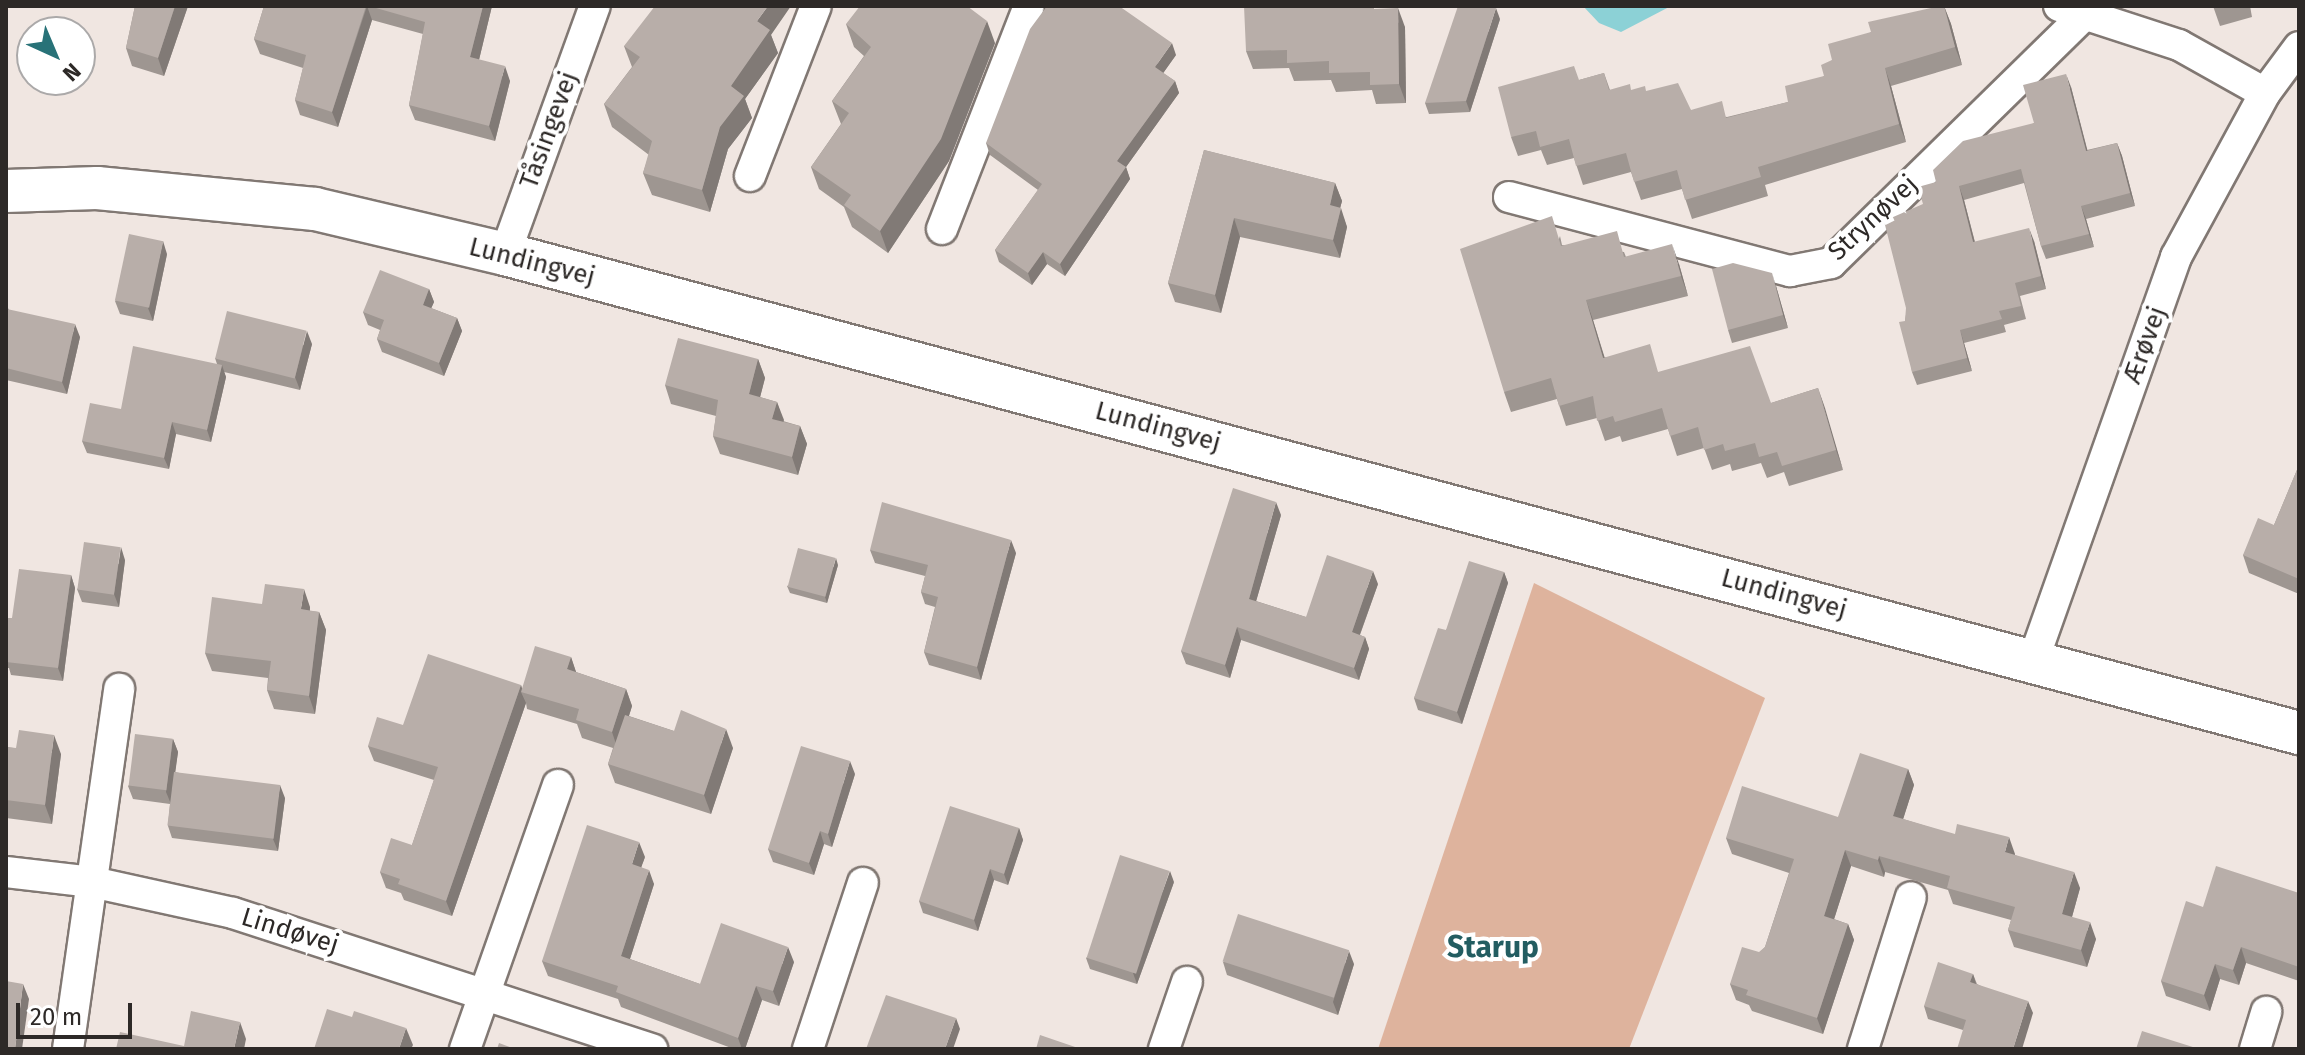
<!DOCTYPE html>
<html>
<head>
<meta charset="utf-8">
<style>
  body { margin:0 }
  #map { position:relative; width:2305px; height:1055px; overflow:hidden; background:#f0e6e1; font-family:"Fira Sans",sans-serif }
  div>[style] { position:absolute }
  .green>* { inset:0; background:#deb39d }
  .water>* { inset:0; background:#8cd1d6 }
  .roads { filter:drop-shadow(2px 0 #817873) drop-shadow(-2px 0 #817873) drop-shadow(0 2px #817873) drop-shadow(0 -2px #817873) }
  .street>* { height:30px; margin:-15px; padding:0 15px; transform-origin:15px; border-radius:15px; background:#fff }
  .secondary>* { height:42px; margin:-21px; padding:0 21px; transform-origin:21px; border-radius:21px; background:#fff }
  .wall>* { inset:0; background:#9e9691 }
  .shaded-wall>* { inset:0; background:#817a76 }
  .building>* { inset:0; background:#b8aea9; transform-origin:0 0 }
  span { translate:-50% -50%; white-space:nowrap; text-align:center; line-height:1.15; -webkit-text-stroke:8px #fff; paint-order:stroke }
  .street-label { font-size:26px; color:#2d2927 }
  .quarter-label { font-size:30px; color:#235d61; font-weight:700 }
  .frame { position:absolute; inset:0; border:8px solid #2d2927; pointer-events:none }
  .north { position:absolute; left:16px; top:16px; width:80px; height:80px; box-sizing:border-box; background:#fff; border:2px solid #aba9a9; border-radius:50%; rotate:136deg; font-size:22px; font-weight:700; line-height:32px; text-align:center; color:#2d2927 }
  .north::after { content:''; display:block; margin:auto; width:28px; height:36px; background:#287278; clip-path:polygon(50% 0,100% 100%,50% 72%,0 100%) }
  .scale { position:absolute; left:16px; top:1003px; width:116px; height:36px; box-sizing:border-box; border:4px solid #2d2927; border-top:0; padding-left:10px; font-size:24px; line-height:28px; white-space:nowrap; color:#2d2927; -webkit-text-stroke:6px #fff; paint-order:stroke }
</style>
</head>
<body>
<div id="map">
  <div class="green">
    <i style="clip-path:polygon(1534px 583px,1765px 698px,1629px 1049px,1378px 1049px)"></i>
  </div>
  <div class="water">
    <i style="clip-path:polygon(1583px 6px,1671px 6px,1621px 32px,1599px 23px)"></i>
  </div>
  <div class="roads">
    <div class="street">
      <i style="left:2059px;top:6px;width:126px;rotate:18deg"></i>
      <i style="left:2179px;top:45px;width:98px;rotate:29.2deg"></i>
      <i style="left:750px;top:176px;width:182px;rotate:-68.8deg"></i>
      <i style="left:1509px;top:197px;width:291px;rotate:14.8deg"></i>
      <i style="left:1790px;top:271px;width:42px;rotate:-11deg"></i>
      <i style="left:1831px;top:263px;width:359px;rotate:-44.4deg"></i>
      <i style="left:942px;top:229px;width:239px;rotate:-68.7deg"></i>
      <i style="left:505px;top:254px;width:264px;rotate:-70.1deg"></i>
      <i style="left:2033px;top:661px;width:429px;rotate:-70.5deg"></i>
      <i style="left:2176px;top:257px;width:187px;rotate:-61.5deg"></i>
      <i style="left:2265px;top:93px;width:57px;rotate:-53.5deg"></i>
      <i style="left:6px;top:872px;width:87px;rotate:6.6deg"></i>
      <i style="left:92px;top:882px;width:144px;rotate:12.4deg"></i>
      <i style="left:233px;top:913px;width:441px;rotate:18deg"></i>
      <i style="left:68px;top:1049px;width:364px;rotate:-81.9deg"></i>
      <i style="left:465px;top:1049px;width:280px;rotate:-70.6deg"></i>
      <i style="left:808px;top:1049px;width:175px;rotate:-71.7deg"></i>
      <i style="left:1164px;top:1049px;width:71px;rotate:-71.1deg"></i>
      <i style="left:1863px;top:1049px;width:159px;rotate:-72.5deg"></i>
      <i style="left:2255px;top:1049px;width:39px;rotate:-73deg"></i>
    </div>
    <div class="secondary">
      <i style="left:6px;top:191px;width:91px;rotate:-1.9deg"></i>
      <i style="left:97px;top:188px;width:219px;rotate:5.5deg"></i>
      <i style="left:315px;top:209px;width:195px;rotate:13.3deg"></i>
      <i style="left:505px;top:254px;width:1857px;rotate:14.95deg"></i>
    </div>
  </div>
  <div class="wall">
    <i style="clip-path:polygon(135px 6px,188px 6px,164px 76px,132px 66px,126px 48px)"></i>
    <i style="clip-path:polygon(264px 6px,492px 6px,479px 60px,510px 81px,495px 141px,415px 120px,409px 105px,423px 34px,372px 20px,338px 127px,300px 115px,295px 100px,303px 68px,260px 54px,254px 39px)"></i>
    <i style="clip-path:polygon(1944px 6px,1951px 24px,1962px 65px,1891px 86px,1906px 142px,1765px 185px,1768px 196px,1692px 219px,1682px 189px,1641px 200px,1631px 172px,1583px 185px,1574px 158px,1547px 165px,1541px 150px,1518px 156px,1511px 137px,1579px 80px,1604px 73px,1610px 90px,1647px 91px,1691px 110px,1727px 117px,1788px 102px,1824px 76px,1832px 60px,1871px 32px)"></i>
    <i style="clip-path:polygon(2213px 6px,2250px 6px,2252px 17px,2220px 26px)"></i>
    <i style="clip-path:polygon(1377px 9px,1405px 27px,1406px 103px,1376px 104px,1372px 90px,1336px 92px,1331px 80px,1294px 81px,1289px 68px,1253px 69px,1246px 51px)"></i>
    <i style="clip-path:polygon(1500px 19px,1470px 112px,1429px 114px,1425px 103px)"></i>
    <i style="clip-path:polygon(846px 24px,995px 43px,949px 161px,888px 253px,852px 227px,844px 207px,819px 189px,811px 167px,841px 124px,832px 101px,864px 56px,854px 47px)"></i>
    <i style="clip-path:polygon(771px 35px,778px 53px,745px 99px,752px 118px,728px 149px,710px 212px,652px 195px,643px 173px,649px 155px,612px 127px,604px 104px,632px 67px,624px 46px)"></i>
    <i style="clip-path:polygon(1176px 55px,1163px 73px,1175px 81px,1179px 93px,1126px 167px,1130px 179px,1065px 276px,1047px 264px,1032px 285px,999px 262px,995px 250px,1038px 190px,990px 155px,986px 143px)"></i>
    <i style="clip-path:polygon(2071px 87px,2087px 150px,2117px 143px,2122px 156px,2135px 206px,2086px 219px,2094px 247px,2046px 259px,2041px 246px,2024px 183px,1964px 200px,1975px 242px,2034px 241px,2046px 289px,2020px 296px,2026px 319px,2004px 325px,2006px 332px,1964px 343px,1972px 371px,1917px 385px,1912px 372px,1905px 321px,1923px 204px,1936px 182px,2034px 123px)"></i>
    <i style="clip-path:polygon(1204px 150px,1335px 183px,1342px 201px,1340px 208px,1347px 227px,1340px 258px,1240px 237px,1221px 313px,1175px 302px,1168px 283px)"></i>
    <i style="clip-path:polygon(1560px 236px,1562px 245px,1624px 252px,1626px 257px,1679px 264px,1688px 296px,1593px 320px,1604px 357px,1771px 403px,1818px 388px,1843px 470px,1789px 486px,1784px 472px,1767px 478px,1761px 463px,1732px 471px,1730px 464px,1712px 470px,1704px 448px,1677px 456px,1668px 429px,1622px 442px,1620px 436px,1605px 441px,1597px 418px,1566px 426px,1557px 399px,1511px 412px,1504px 392px)"></i>
    <i style="clip-path:polygon(167px 254px,153px 321px,120px 314px,115px 301px)"></i>
    <i style="clip-path:polygon(1776px 286px,1788px 328px,1732px 343px,1728px 330px)"></i>
    <i style="clip-path:polygon(429px 289px,434px 302px,431px 308px,457px 318px,462px 331px,444px 376px,382px 352px,377px 339px,380px 330px,368px 325px,363px 312px)"></i>
    <i style="clip-path:polygon(6px 304px,9px 310px,80px 337px,67px 394px,6px 380px)"></i>
    <i style="clip-path:polygon(312px 344px,300px 390px,224px 372px,226px 377px,211px 442px,176px 434px,169px 469px,87px 453px,82px 441px,121px 409px,217px 364px,215px 358px)"></i>
    <i style="clip-path:polygon(758px 359px,765px 378px,760px 397px,777px 402px,783px 421px,800px 426px,807px 444px,798px 475px,720px 454px,713px 436px,716px 416px,671px 404px,665px 385px)"></i>
    <i style="clip-path:polygon(2299px 465px,2299px 594px,2249px 573px,2243px 555px,2274px 525px)"></i>
    <i style="clip-path:polygon(1281px 515px,1256px 601px,1306px 617px,1378px 584px,1360px 635px,1365px 637px,1369px 649px,1359px 680px,1241px 640px,1230px 678px,1186px 664px,1181px 651px)"></i>
    <i style="clip-path:polygon(870px 550px,1016px 553px,981px 680px,929px 665px,924px 652px,935px 607px,925px 604px,921px 592px,925px 576px,875px 563px)"></i>
    <i style="clip-path:polygon(125px 560px,119px 607px,82px 602px,77px 589px)"></i>
    <i style="clip-path:polygon(838px 565px,827px 603px,790px 593px,787px 586px)"></i>
    <i style="clip-path:polygon(1504px 572px,1508px 583px,1462px 724px,1418px 710px,1414px 698px,1446px 630px)"></i>
    <i style="clip-path:polygon(71px 575px,75px 588px,63px 681px,11px 675px,9px 668px,6px 668px,6px 618px,12px 618px)"></i>
    <i style="clip-path:polygon(262px 604px,310px 607px,310px 611px,319px 612px,326px 630px,315px 714px,274px 709px,267px 690px,268px 678px,212px 671px,205px 653px)"></i>
    <i style="clip-path:polygon(571px 657px,576px 672px,626px 689px,632px 706px,629px 716px,674px 731px,733px 748px,711px 814px,615px 783px,608px 764px,613px 748px,582px 738px,577px 724px,527px 709px,526px 703px,452px 916px,404px 900px,401px 893px,386px 888px,380px 872px,412px 845px,434px 780px,374px 761px,368px 746px,403px 725px,521px 685px,522px 689px)"></i>
    <i style="clip-path:polygon(173px 739px,178px 752px,175px 772px,285px 798px,278px 851px,172px 838px,168px 826px,170px 804px,133px 799px,128px 786px)"></i>
    <i style="clip-path:polygon(6px 747px,61px 754px,52px 824px,6px 818px)"></i>
    <i style="clip-path:polygon(1908px 769px,1914px 785px,1903px 819px,2015px 854px,2015px 855px,2080px 888px,2072px 917px,2096px 939px,2087px 967px,2014px 947px,2008px 930px,2011px 920px,1953px 904px,1948px 890px,1885px 872px,1884px 877px,1851px 866px,1834px 919px,1848px 924px,1854px 940px,1823px 1034px,1752px 1011px,1749px 1005px,1736px 1000px,1730px 984px,1765px 947px,1789px 873px,1732px 854px,1726px 838px,1838px 817px)"></i>
    <i style="clip-path:polygon(855px 774px,832px 847px,824px 844px,814px 875px,773px 862px,768px 849px)"></i>
    <i style="clip-path:polygon(1019px 828px,1023px 840px,1008px 885px,994px 880px,978px 931px,923px 913px,919px 901px)"></i>
    <i style="clip-path:polygon(645px 857px,641px 867px,654px 884px,630px 959px,700px 984px,794px 962px,779px 1006px,762px 1000px,745px 1049px,734px 1049px,621px 1007px,618px 999px,548px 976px,542px 961px)"></i>
    <i style="clip-path:polygon(1174px 882px,1137px 984px,1090px 969px,1086px 958px)"></i>
    <i style="clip-path:polygon(2299px 893px,2299px 981px,2246px 963px,2239px 985px,2220px 979px,2210px 1011px,2166px 996px,2161px 981px,2203px 907px)"></i>
    <i style="clip-path:polygon(1223px 962px,1354px 964px,1338px 1015px,1227px 975px)"></i>
    <i style="clip-path:polygon(1973px 974px,1977px 984px,2033px 1013px,1963px 1030px,1928px 1019px,1924px 1006px)"></i>
  </div>
  <div class="shaded-wall">
    <i style="clip-path:polygon(175px 6px,188px 6px,164px 76px,158px 58px)"></i>
    <i style="clip-path:polygon(367px 6px,372px 20px,338px 127px,332px 112px)"></i>
    <i style="clip-path:polygon(483px 6px,492px 6px,476px 72px,470px 57px)"></i>
    <i style="clip-path:polygon(768px 6px,791px 6px,771px 35px,778px 53px,745px 99px,752px 118px,728px 149px,710px 212px,702px 190px,731px 86px,757px 21px)"></i>
    <i style="clip-path:polygon(1944px 6px,1951px 24px,1962px 65px,1955px 47px)"></i>
    <i style="clip-path:polygon(1398px 8px,1405px 27px,1406px 103px,1399px 84px)"></i>
    <i style="clip-path:polygon(1496px 8px,1500px 19px,1470px 112px,1466px 101px)"></i>
    <i style="clip-path:polygon(987px 21px,995px 43px,949px 161px,888px 253px,880px 231px)"></i>
    <i style="clip-path:polygon(1172px 43px,1176px 55px,1159px 79px,1155px 67px)"></i>
    <i style="clip-path:polygon(505px 66px,510px 81px,495px 141px,489px 126px)"></i>
    <i style="clip-path:polygon(1885px 68px,1891px 86px,1906px 142px,1899px 124px)"></i>
    <i style="clip-path:polygon(2066px 74px,2071px 87px,2091px 164px,2086px 151px)"></i>
    <i style="clip-path:polygon(1175px 81px,1179px 93px,1126px 167px,1130px 179px,1065px 276px,1060px 264px,1117px 161px)"></i>
    <i style="clip-path:polygon(2117px 143px,2122px 156px,2135px 206px,2130px 193px)"></i>
    <i style="clip-path:polygon(1335px 183px,1342px 201px,1336px 224px,1330px 205px)"></i>
    <i style="clip-path:polygon(1959px 186px,1964px 200px,1978px 255px,1973px 242px)"></i>
    <i style="clip-path:polygon(2081px 206px,2086px 219px,2094px 247px,2089px 234px)"></i>
    <i style="clip-path:polygon(1341px 208px,1347px 227px,1340px 258px,1333px 240px)"></i>
    <i style="clip-path:polygon(1234px 218px,1240px 237px,1221px 313px,1215px 295px)"></i>
    <i style="clip-path:polygon(2029px 228px,2034px 241px,2046px 289px,2041px 276px)"></i>
    <i style="clip-path:polygon(163px 241px,167px 254px,153px 321px,148px 308px)"></i>
    <i style="clip-path:polygon(1672px 244px,1679px 264px,1688px 296px,1681px 276px)"></i>
    <i style="clip-path:polygon(1043px 252px,1047px 264px,1032px 285px,1028px 273px)"></i>
    <i style="clip-path:polygon(1772px 273px,1776px 286px,1788px 328px,1783px 315px)"></i>
    <i style="clip-path:polygon(429px 289px,434px 302px,427px 318px,423px 305px)"></i>
    <i style="clip-path:polygon(1586px 300px,1593px 320px,1611px 378px,1603px 358px)"></i>
    <i style="clip-path:polygon(457px 318px,462px 331px,444px 376px,439px 363px)"></i>
    <i style="clip-path:polygon(75px 324px,80px 337px,67px 394px,62px 382px)"></i>
    <i style="clip-path:polygon(1960px 330px,1964px 343px,1972px 371px,1967px 358px)"></i>
    <i style="clip-path:polygon(307px 331px,312px 344px,300px 390px,295px 377px)"></i>
    <i style="clip-path:polygon(758px 359px,765px 378px,756px 413px,749px 394px)"></i>
    <i style="clip-path:polygon(222px 365px,226px 377px,211px 442px,207px 430px)"></i>
    <i style="clip-path:polygon(1818px 388px,1825px 408px,1843px 470px,1836px 450px)"></i>
    <i style="clip-path:polygon(777px 402px,784px 420px,779px 437px,772px 419px)"></i>
    <i style="clip-path:polygon(172px 422px,176px 434px,169px 469px,164px 458px)"></i>
    <i style="clip-path:polygon(800px 426px,807px 444px,798px 475px,792px 457px)"></i>
    <i style="clip-path:polygon(1276px 502px,1281px 515px,1253px 612px,1249px 599px)"></i>
    <i style="clip-path:polygon(1011px 540px,1016px 553px,981px 680px,977px 667px)"></i>
    <i style="clip-path:polygon(121px 547px,125px 560px,119px 607px,114px 594px)"></i>
    <i style="clip-path:polygon(836px 558px,838px 565px,827px 603px,825px 597px)"></i>
    <i style="clip-path:polygon(1373px 571px,1378px 584px,1356px 645px,1352px 632px)"></i>
    <i style="clip-path:polygon(1504px 572px,1508px 583px,1462px 724px,1457px 712px)"></i>
    <i style="clip-path:polygon(71px 575px,75px 588px,63px 681px,58px 668px)"></i>
    <i style="clip-path:polygon(304px 589px,310px 607px,308px 628px,301px 609px)"></i>
    <i style="clip-path:polygon(319px 612px,326px 630px,315px 714px,309px 696px)"></i>
    <i style="clip-path:polygon(1237px 627px,1241px 640px,1230px 678px,1225px 665px)"></i>
    <i style="clip-path:polygon(1365px 637px,1369px 649px,1359px 680px,1354px 668px)"></i>
    <i style="clip-path:polygon(571px 657px,577px 675px,567px 669px)"></i>
    <i style="clip-path:polygon(521px 685px,523px 692px,521px 692px,526px 703px,452px 916px,446px 901px)"></i>
    <i style="clip-path:polygon(626px 689px,632px 706px,618px 750px,612px 732px)"></i>
    <i style="clip-path:polygon(726px 729px,733px 748px,711px 814px,704px 795px)"></i>
    <i style="clip-path:polygon(54px 735px,61px 754px,52px 824px,45px 805px)"></i>
    <i style="clip-path:polygon(173px 739px,178px 752px,171px 804px,166px 792px)"></i>
    <i style="clip-path:polygon(850px 761px,855px 774px,832px 847px,828px 834px)"></i>
    <i style="clip-path:polygon(1908px 769px,1914px 785px,1899px 832px,1893px 816px)"></i>
    <i style="clip-path:polygon(280px 785px,285px 798px,278px 851px,273px 839px)"></i>
    <i style="clip-path:polygon(1019px 828px,1023px 840px,1008px 885px,1004px 874px)"></i>
    <i style="clip-path:polygon(820px 831px,824px 844px,814px 875px,809px 863px)"></i>
    <i style="clip-path:polygon(2009px 837px,2015px 854px,2011px 869px,2005px 852px)"></i>
    <i style="clip-path:polygon(639px 842px,645px 857px,637px 879px,632px 864px)"></i>
    <i style="clip-path:polygon(1845px 850px,1851px 866px,1830px 932px,1824px 916px)"></i>
    <i style="clip-path:polygon(1879px 856px,1885px 872px,1884px 877px,1878px 860px)"></i>
    <i style="clip-path:polygon(990px 869px,994px 880px,978px 931px,974px 920px)"></i>
    <i style="clip-path:polygon(649px 870px,654px 884px,626px 971px,621px 956px)"></i>
    <i style="clip-path:polygon(1170px 871px,1174px 882px,1137px 984px,1133px 973px)"></i>
    <i style="clip-path:polygon(2074px 872px,2080px 888px,2068px 931px,2062px 914px)"></i>
    <i style="clip-path:polygon(2090px 922px,2096px 939px,2087px 967px,2081px 950px)"></i>
    <i style="clip-path:polygon(1848px 924px,1854px 940px,1823px 1034px,1817px 1018px)"></i>
    <i style="clip-path:polygon(788px 947px,794px 962px,779px 1006px,773px 991px)"></i>
    <i style="clip-path:polygon(2241px 947px,2246px 963px,2239px 985px,2233px 970px)"></i>
    <i style="clip-path:polygon(1349px 951px,1354px 964px,1338px 1015px,1333px 1002px)"></i>
    <i style="clip-path:polygon(2215px 964px,2220px 979px,2210px 1011px,2204px 995px)"></i>
    <i style="clip-path:polygon(1973px 974px,1977px 987px,1970px 982px)"></i>
    <i style="clip-path:polygon(23px 984px,29px 999px,22px 1049px,15px 1049px)"></i>
    <i style="clip-path:polygon(756px 986px,762px 1000px,745px 1049px,742px 1049px,738px 1038px)"></i>
    <i style="clip-path:polygon(2028px 1001px,2033px 1013px,2022px 1049px,2013px 1049px)"></i>
    <i style="clip-path:polygon(956px 1018px,960px 1029px,953px 1049px,945px 1049px)"></i>
    <i style="clip-path:polygon(240px 1022px,246px 1039px,244px 1049px,234px 1049px)"></i>
    <i style="clip-path:polygon(406px 1028px,413px 1045px,411px 1049px,399px 1049px)"></i>
  </div>
  <div class="building">
    <i style="clip-path:polygon(135px 6px,175px 6px,158px 58px,126px 48px)"></i>
    <i style="clip-path:polygon(264px 6px,366px 6px,332px 112px,295px 100px,306px 55px,254px 39px)"></i>
    <i style="clip-path:polygon(369px 6px,483px 6px,470px 57px,505px 66px,489px 126px,409px 105px,425px 22px)"></i>
    <i style="clip-path:polygon(655px 6px,768px 6px,757px 21px,770px 30px,731px 86px,744px 96px,720px 127px,702px 190px,643px 173px,652px 141px,604px 104px,640px 57px,624px 46px)"></i>
    <i style="clip-path:polygon(860px 6px,967px 6px,987px 21px,941px 139px,880px 231px,844px 205px,851px 195px,811px 167px,849px 113px,832px 101px,871px 47px,846px 24px)"></i>
    <i style="clip-path:polygon(1047px 6px,1119px 6px,1172px 43px,1155px 67px,1175px 81px,1117px 161px,1126px 167px,1060px 264px,1043px 252px,1028px 273px,995px 250px,1042px 184px,986px 143px,1030px 29px)"></i>
    <i style="clip-path:polygon(1244px 6px,1374px 6px,1374px 9px,1398px 8px,1399px 84px,1370px 85px,1370px 72px,1329px 73px,1329px 61px,1287px 63px,1287px 50px,1246px 51px)"></i>
    <i style="clip-path:polygon(1458px 6px,1490px 6px,1496px 8px,1466px 101px,1425px 103px)"></i>
    <i style="clip-path:polygon(1940px 6px,1944px 6px,1955px 47px,1885px 68px,1899px 124px,1758px 167px,1761px 177px,1685px 200px,1677px 170px,1634px 182px,1626px 153px,1576px 166px,1569px 139px,1540px 147px,1536px 131px,1511px 137px,1498px 87px,1574px 66px,1579px 80px,1604px 73px,1609px 90px,1630px 84px,1631px 90px,1645px 86px,1646px 91px,1678px 83px,1691px 110px,1722px 101px,1726px 118px,1788px 102px,1785px 86px,1824px 76px,1821px 65px,1832px 60px,1828px 44px,1871px 32px,1868px 22px)"></i>
    <i style="clip-path:polygon(2066px 74px,2086px 151px,2117px 143px,2130px 193px,2081px 206px,2089px 234px,2041px 246px,2021px 169px,1959px 186px,1973px 242px,2029px 228px,2041px 276px,2015px 283px,2021px 306px,1999px 311px,2002px 319px,1960px 330px,1967px 358px,1912px 372px,1899px 322px,1905px 321px,1906px 308px,1884px 221px,1923px 204px,1918px 187px,1936px 182px,1933px 170px,1963px 141px,2034px 123px,2023px 85px)"></i>
    <i style="clip-path:polygon(1204px 150px,1335px 183px,1330px 205px,1341px 208px,1333px 240px,1234px 218px,1215px 295px,1168px 283px)"></i>
    <i style="clip-path:polygon(1552px 216px,1561px 246px,1617px 231px,1624px 257px,1672px 244px,1681px 276px,1586px 300px,1603px 358px,1650px 344px,1658px 372px,1750px 346px,1771px 403px,1818px 388px,1836px 450px,1782px 466px,1777px 452px,1759px 457px,1755px 443px,1725px 451px,1723px 444px,1704px 450px,1698px 427px,1670px 436px,1662px 408px,1615px 422px,1613px 416px,1597px 421px,1593px 396px,1559px 406px,1551px 378px,1504px 392px,1460px 249px)"></i>
    <i style="left:129px;top:234px;width:35px;height:68px;rotate:12deg"></i>
    <i style="clip-path:polygon(1733px 263px,1772px 273px,1783px 315px,1728px 330px,1712px 269px)"></i>
    <i style="clip-path:polygon(380px 270px,429px 289px,423px 305px,457px 318px,439px 363px,377px 339px,384px 320px,363px 312px)"></i>
    <i style="clip-path:polygon(6px 304px,7px 309px,75px 324px,62px 382px,6px 368px)"></i>
    <i style="left:227px;top:311px;width:82px;height:49px;rotate:14deg"></i>
    <i style="clip-path:polygon(678px 338px,758px 359px,749px 394px,777px 402px,772px 419px,800px 426px,792px 457px,713px 436px,718px 400px,665px 385px)"></i>
    <i style="clip-path:polygon(133px 346px,222px 365px,207px 430px,172px 422px,164px 458px,82px 441px,90px 403px,121px 409px)"></i>
    <i style="clip-path:polygon(2299px 465px,2299px 579px,2243px 555px,2258px 518px,2274px 525px)"></i>
    <i style="clip-path:polygon(1233px 488px,1276px 502px,1249px 599px,1306px 617px,1327px 555px,1373px 571px,1352px 632px,1365px 637px,1354px 668px,1237px 627px,1225px 665px,1181px 651px)"></i>
    <i style="clip-path:polygon(882px 502px,1011px 540px,977px 667px,924px 652px,938px 597px,921px 592px,928px 565px,870px 550px)"></i>
    <i style="left:84px;top:542px;width:37px;height:48px;rotate:8deg"></i>
    <i style="left:798px;top:548px;width:39px;height:40px;rotate:15deg"></i>
    <i style="clip-path:polygon(1469px 561px,1504px 572px,1457px 712px,1414px 698px,1438px 628px,1446px 630px)"></i>
    <i style="clip-path:polygon(19px 569px,71px 575px,58px 668px,6px 662px,6px 618px,12px 618px)"></i>
    <i style="clip-path:polygon(265px 584px,304px 589px,301px 609px,319px 612px,309px 696px,267px 690px,271px 661px,205px 653px,212px 597px,262px 604px)"></i>
    <i style="clip-path:polygon(535px 646px,571px 657px,567px 669px,626px 689px,612px 732px,576px 720px,579px 709px,521px 692px)"></i>
    <i style="clip-path:polygon(428px 654px,521px 685px,446px 901px,398px 884px,400px 879px,380px 872px,391px 838px,412px 845px,438px 767px,368px 746px,377px 717px,403px 725px)"></i>
    <i style="clip-path:polygon(681px 710px,726px 729px,704px 795px,608px 764px,625px 715px,674px 731px)"></i>
    <i style="clip-path:polygon(19px 730px,54px 735px,45px 805px,6px 800px,6px 747px,16px 748px)"></i>
    <i style="left:135px;top:734px;width:38px;height:52px;rotate:7deg"></i>
    <i style="clip-path:polygon(801px 746px,850px 761px,828px 834px,820px 831px,809px 863px,768px 849px)"></i>
    <i style="clip-path:polygon(1860px 753px,1908px 769px,1893px 816px,1955px 834px,1957px 824px,2009px 837px,2005px 852px,2074px 872px,2062px 914px,2090px 922px,2081px 950px,2008px 930px,2015px 907px,1947px 888px,1950px 876px,1879px 856px,1878px 860px,1845px 850px,1824px 916px,1848px 924px,1817px 1018px,1746px 995px,1748px 990px,1730px 984px,1742px 947px,1759px 952px,1765px 947px,1794px 859px,1726px 838px,1742px 786px,1838px 817px)"></i>
    <i style="left:174px;top:772px;width:107px;height:54px;rotate:7deg"></i>
    <i style="clip-path:polygon(950px 806px,1019px 828px,1004px 874px,990px 869px,974px 920px,919px 901px)"></i>
    <i style="clip-path:polygon(587px 825px,639px 842px,632px 864px,649px 870px,621px 956px,700px 984px,721px 923px,788px 947px,773px 991px,756px 986px,738px 1038px,616px 992px,618px 986px,542px 961px)"></i>
    <i style="left:1120px;top:855px;width:52px;height:108px;rotate:18deg"></i>
    <i style="clip-path:polygon(2216px 866px,2299px 893px,2299px 967px,2241px 947px,2233px 970px,2215px 964px,2204px 995px,2161px 981px,2186px 901px,2203px 907px)"></i>
    <i style="left:1238px;top:914px;width:117px;height:50px;rotate:18deg"></i>
    <i style="clip-path:polygon(1938px 962px,1973px 974px,1970px 982px,2028px 1001px,2013px 1049px,1957px 1049px,1966px 1020px,1924px 1006px)"></i>
    <i style="clip-path:polygon(6px 981px,23px 984px,15px 1049px,6px 1049px)"></i>
    <i style="clip-path:polygon(886px 995px,956px 1018px,945px 1049px,866px 1049px)"></i>
    <i style="clip-path:polygon(327px 1009px,352px 1017px,354px 1011px,406px 1028px,399px 1049px,314px 1049px)"></i>
    <i style="clip-path:polygon(191px 1011px,240px 1022px,234px 1049px,116px 1049px,120px 1032px,184px 1046px)"></i>
    <i style="clip-path:polygon(2142px 1031px,2196px 1048px,2196px 1049px,2136px 1049px)"></i>
    <i style="clip-path:polygon(1040px 1035px,1081px 1049px,1036px 1049px)"></i>
    <i style="clip-path:polygon(499px 1043px,515px 1049px,497px 1049px)"></i>
  </div>
  <div class="street-label">
    <span style="left:549px;top:130px;rotate:-70deg">Tåsingevej</span>
    <span style="left:1873px;top:218px;rotate:-43deg">Strynøvej</span>
    <span style="left:532px;top:262px;rotate:14deg">Lundingvej</span>
    <span style="left:2145px;top:345px;rotate:-70deg">Ærøvej</span>
    <span style="left:1158px;top:427px;rotate:15deg">Lundingvej</span>
    <span style="left:1784px;top:594px;rotate:15deg">Lundingvej</span>
    <span style="left:290px;top:931px;rotate:17deg">Lindøvej</span>
  </div>
  <div class="quarter-label">
    <span style="left:1493px;top:947px">Starup</span>
  </div>
  <div class="frame"></div>
  <div class="north">N</div>
  <div class="scale">20 m</div>
</div>
</body>
</html>
